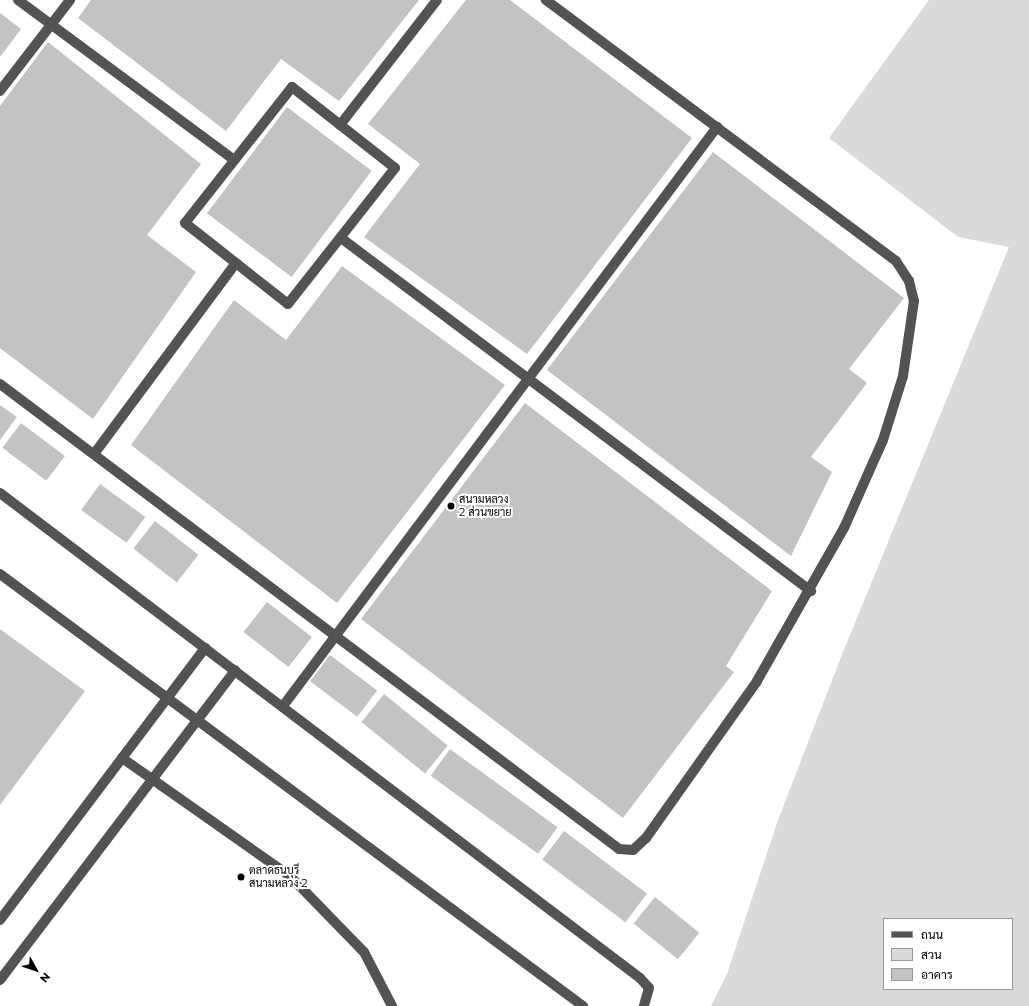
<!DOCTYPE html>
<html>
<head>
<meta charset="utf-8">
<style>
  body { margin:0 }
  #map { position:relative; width:1029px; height:1006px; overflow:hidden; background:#fff; font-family:Montserrat,Sarabun,sans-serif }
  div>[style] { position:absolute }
  .green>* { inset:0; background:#dadada }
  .building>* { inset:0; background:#c3c3c3; transform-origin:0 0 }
  .minor>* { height:10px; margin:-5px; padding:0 5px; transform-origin:5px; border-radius:5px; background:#535353 }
  .dots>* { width:11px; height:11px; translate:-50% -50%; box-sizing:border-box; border:2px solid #fff; border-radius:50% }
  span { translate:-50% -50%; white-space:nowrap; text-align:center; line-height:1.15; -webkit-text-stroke:4px #fff; paint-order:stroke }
  .poi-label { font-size:11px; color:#000 }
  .left { translate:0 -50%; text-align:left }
  .legend { position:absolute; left:883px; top:918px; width:130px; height:72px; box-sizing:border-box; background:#fff; border:1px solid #999; margin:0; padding:5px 7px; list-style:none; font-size:12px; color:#000 }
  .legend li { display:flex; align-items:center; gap:8px; height:20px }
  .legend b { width:20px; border:1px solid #999 }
  .north { position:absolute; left:16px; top:950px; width:40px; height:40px; -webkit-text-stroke:3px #fff; paint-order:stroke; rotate:130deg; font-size:11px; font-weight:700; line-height:16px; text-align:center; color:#000 }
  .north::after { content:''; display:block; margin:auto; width:14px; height:18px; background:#000; clip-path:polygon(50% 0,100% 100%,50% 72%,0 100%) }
</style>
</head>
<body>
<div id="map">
  <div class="green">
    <i style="clip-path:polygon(evenodd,929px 0,1029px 0,1029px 1006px,711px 1006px,727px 974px,778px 820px,843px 652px,1009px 247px,958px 237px,829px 138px,929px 0,884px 919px,1012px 919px,1012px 989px,884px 989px,884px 919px)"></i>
  </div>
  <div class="building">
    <i style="clip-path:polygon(91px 0,419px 0,339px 101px,281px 59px,226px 131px,78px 18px)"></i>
    <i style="clip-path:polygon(466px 0,510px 0,692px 138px,527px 354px,364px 237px,420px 164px,368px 124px)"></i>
    <i style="clip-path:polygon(0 13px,21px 29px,0 57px)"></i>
    <i style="clip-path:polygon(48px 42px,201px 164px,147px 235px,196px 272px,93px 419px,0 348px,0 106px)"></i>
    <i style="left:287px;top:107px;width:106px;height:133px;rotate:37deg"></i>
    <i style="clip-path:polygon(713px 152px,904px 298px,849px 369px,867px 383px,811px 457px,832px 472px,791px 556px,547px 370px)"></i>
    <i style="clip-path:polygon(342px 266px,505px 385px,337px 603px,131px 445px,234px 300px,286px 340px)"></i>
    <i style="clip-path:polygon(525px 403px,772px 591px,726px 666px,734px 672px,623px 818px,361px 619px)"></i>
    <i style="clip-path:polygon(0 405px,17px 417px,0 440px)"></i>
    <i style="left:21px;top:423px;width:55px;height:31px;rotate:37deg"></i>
    <i style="left:100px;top:484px;width:56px;height:32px;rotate:36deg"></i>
    <i style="left:155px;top:521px;width:55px;height:35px;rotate:38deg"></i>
    <i style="left:267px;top:602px;width:57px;height:38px;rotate:38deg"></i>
    <i style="clip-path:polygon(0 629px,85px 691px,0 805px)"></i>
    <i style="left:330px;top:655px;width:59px;height:33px;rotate:37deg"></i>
    <i style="left:384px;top:694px;width:82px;height:36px;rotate:39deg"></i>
    <i style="left:450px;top:749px;width:133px;height:33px;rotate:36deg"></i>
    <i style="left:564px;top:831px;width:104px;height:36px;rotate:37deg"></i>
    <i style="left:655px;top:897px;width:57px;height:34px;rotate:39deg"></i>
  </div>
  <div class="minor">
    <i style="left:18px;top:0;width:269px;rotate:36.5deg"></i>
    <i style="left:292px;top:87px;width:131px;rotate:38.2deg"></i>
    <i style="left:395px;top:168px;width:173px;rotate:128.2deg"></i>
    <i style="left:288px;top:304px;width:131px;rotate:-141.8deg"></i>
    <i style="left:185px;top:223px;width:173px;rotate:-51.8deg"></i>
    <i style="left:0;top:91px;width:115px;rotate:-52.4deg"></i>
    <i style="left:340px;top:125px;width:158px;rotate:-52.2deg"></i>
    <i style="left:341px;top:238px;width:588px;rotate:36.91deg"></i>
    <i style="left:0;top:384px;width:774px;rotate:36.91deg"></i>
    <i style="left:619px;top:849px;width:14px;rotate:4deg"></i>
    <i style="left:633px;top:850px;width:18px;rotate:-43deg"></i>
    <i style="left:646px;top:838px;width:192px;rotate:-54.7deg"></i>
    <i style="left:757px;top:681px;width:176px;rotate:-60.4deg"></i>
    <i style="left:844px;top:528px;width:96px;rotate:-66.1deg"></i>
    <i style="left:883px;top:440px;width:67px;rotate:-72.6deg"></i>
    <i style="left:903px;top:376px;width:76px;rotate:-81.7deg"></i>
    <i style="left:914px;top:301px;width:21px;rotate:-104deg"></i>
    <i style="left:909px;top:281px;width:24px;rotate:-123deg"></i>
    <i style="left:896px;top:261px;width:437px;rotate:-143.3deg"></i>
    <i style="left:94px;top:454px;width:238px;rotate:-53.4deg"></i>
    <i style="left:0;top:493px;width:803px;rotate:37.16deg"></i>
    <i style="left:640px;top:978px;width:13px;rotate:48deg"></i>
    <i style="left:649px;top:988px;width:19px;rotate:106deg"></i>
    <i style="left:0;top:574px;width:726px;rotate:36.54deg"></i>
    <i style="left:283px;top:706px;width:724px;rotate:-53.15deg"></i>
    <i style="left:122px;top:758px;width:205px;rotate:35.1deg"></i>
    <i style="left:290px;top:876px;width:106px;rotate:45.8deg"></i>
    <i style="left:364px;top:952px;width:61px;rotate:62.6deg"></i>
    <i style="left:0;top:920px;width:341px;rotate:-53deg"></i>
    <i style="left:0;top:980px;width:389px;rotate:-52.8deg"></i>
  </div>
  <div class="dots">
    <i style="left:451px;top:506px;background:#000"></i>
    <i style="left:241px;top:877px;background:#000"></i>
  </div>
  <div class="poi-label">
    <span class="left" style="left:459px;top:506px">สนามหลวง<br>2 ส่วนขยาย</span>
    <span class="left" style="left:249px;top:877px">ตลาดธนบุรี<br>สนามหลวง 2</span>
  </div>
  <ul class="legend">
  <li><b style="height:5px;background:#535353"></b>ถนน</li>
  <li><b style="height:11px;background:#dadada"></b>สวน</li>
  <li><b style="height:11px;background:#c3c3c3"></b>อาคาร</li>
  </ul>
  <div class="north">N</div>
</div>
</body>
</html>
